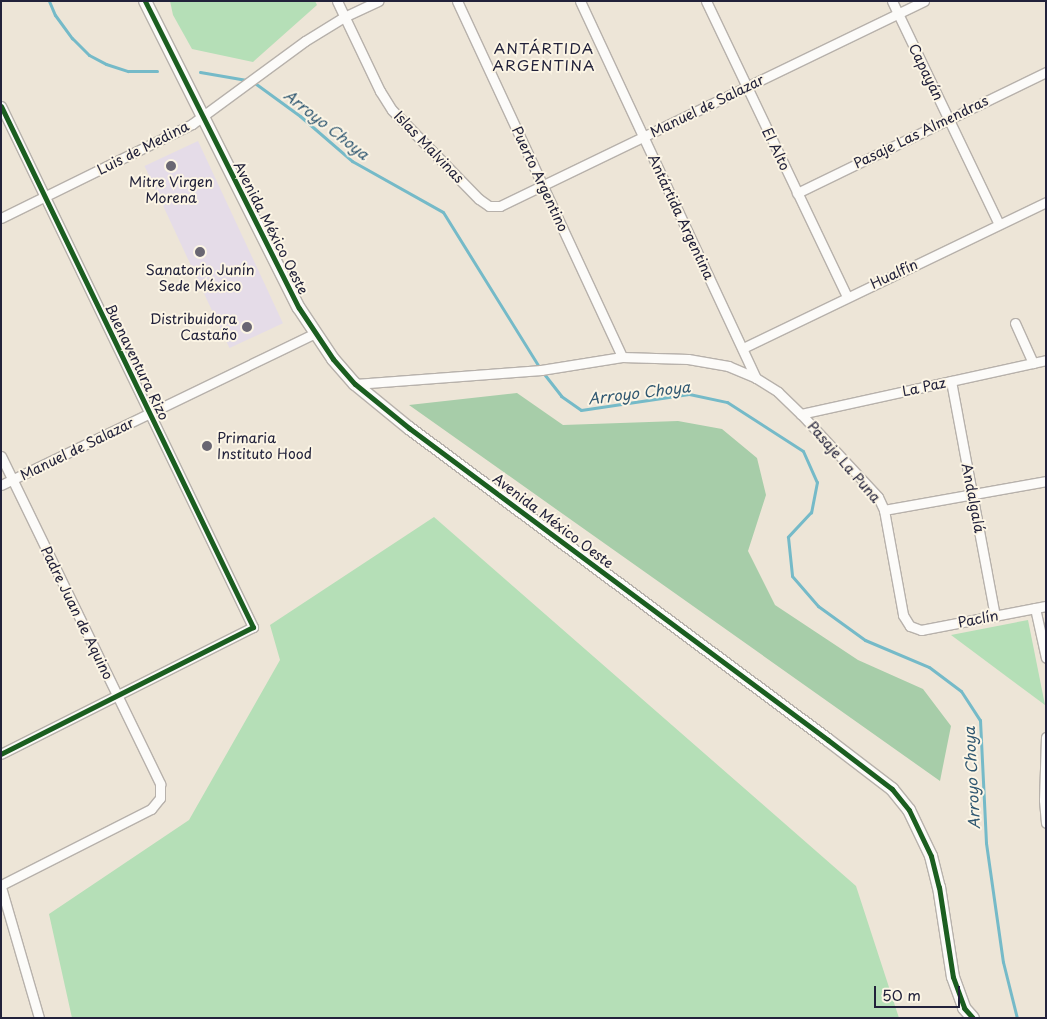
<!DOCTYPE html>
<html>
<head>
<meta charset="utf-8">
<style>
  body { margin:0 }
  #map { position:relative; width:1047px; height:1019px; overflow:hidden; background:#ede5d7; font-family:"Playpen Sans",sans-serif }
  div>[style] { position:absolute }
  .built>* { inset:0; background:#e5dce8; transform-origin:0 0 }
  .green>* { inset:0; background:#b5dfb7 }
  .forest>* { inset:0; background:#a7cda9 }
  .stream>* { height:3px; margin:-1.5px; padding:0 1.5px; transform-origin:1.5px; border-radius:1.5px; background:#75bac8 }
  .roads { filter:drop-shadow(1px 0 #b7b1ab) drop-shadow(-1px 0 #b7b1ab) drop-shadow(0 1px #b7b1ab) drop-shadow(0 -1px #b7b1ab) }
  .street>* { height:9px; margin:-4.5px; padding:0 4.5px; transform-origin:4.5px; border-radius:4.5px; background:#fcfbf9 }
  .secondary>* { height:12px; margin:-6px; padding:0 6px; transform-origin:6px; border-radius:6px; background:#fcfbf9 }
  .cycleway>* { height:5px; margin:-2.5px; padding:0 2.5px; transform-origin:2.5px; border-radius:2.5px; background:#1b5e20 }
  .dots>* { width:14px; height:14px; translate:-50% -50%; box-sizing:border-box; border:2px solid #fcf5e5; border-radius:50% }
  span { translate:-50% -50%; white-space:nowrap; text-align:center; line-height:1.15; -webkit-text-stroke:4px #fcf5e5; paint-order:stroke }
  .street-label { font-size:14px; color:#22223b }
  .poi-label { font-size:14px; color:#22223b }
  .right { translate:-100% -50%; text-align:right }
  .left { translate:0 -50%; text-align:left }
  .neighbourhood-label { font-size:15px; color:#22223b; letter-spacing:1px }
  .water-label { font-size:15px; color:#2f5771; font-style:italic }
  .frame { position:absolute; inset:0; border:2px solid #22223b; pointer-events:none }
  .scale { position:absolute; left:874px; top:986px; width:86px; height:22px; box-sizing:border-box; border:2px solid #22223b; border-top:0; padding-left:6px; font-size:15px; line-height:18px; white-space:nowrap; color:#22223b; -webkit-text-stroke:4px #fcf5e5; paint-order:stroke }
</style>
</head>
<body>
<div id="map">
  <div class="built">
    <i style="left:198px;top:141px;width:201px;height:59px;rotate:65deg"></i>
  </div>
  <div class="green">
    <i style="clip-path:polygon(170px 1px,315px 1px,317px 5px,253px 62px,192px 49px,173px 15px)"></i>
    <i style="clip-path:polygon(434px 517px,856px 886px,899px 1018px,72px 1018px,49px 914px,189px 820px,280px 660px,270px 625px)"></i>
    <i style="clip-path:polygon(1028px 620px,1045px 705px,951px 635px)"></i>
  </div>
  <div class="forest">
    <i style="clip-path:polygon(517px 393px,563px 425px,678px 421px,722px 429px,757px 458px,766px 495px,748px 551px,775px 605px,858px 660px,923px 689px,951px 726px,940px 781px,409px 405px)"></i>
  </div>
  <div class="stream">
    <i style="left:49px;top:1px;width:15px;rotate:67deg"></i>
    <i style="left:55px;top:15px;width:29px;rotate:54deg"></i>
    <i style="left:72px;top:38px;width:24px;rotate:45deg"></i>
    <i style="left:89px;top:55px;width:19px;rotate:28deg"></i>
    <i style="left:106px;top:64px;width:23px;rotate:18deg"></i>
    <i style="left:128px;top:71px;width:29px"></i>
    <i style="left:200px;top:72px;width:53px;rotate:9.8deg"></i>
    <i style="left:252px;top:81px;width:59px;rotate:36.1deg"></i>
    <i style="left:300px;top:116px;width:69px;rotate:40.9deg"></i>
    <i style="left:352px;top:161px;width:104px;rotate:29.3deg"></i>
    <i style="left:443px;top:212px;width:186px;rotate:58.2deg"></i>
    <i style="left:541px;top:370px;width:33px;rotate:52deg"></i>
    <i style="left:561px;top:396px;width:24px;rotate:35deg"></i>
    <i style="left:581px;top:410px;width:109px;rotate:-8.4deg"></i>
    <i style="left:689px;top:394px;width:39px;rotate:12deg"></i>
    <i style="left:727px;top:402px;width:90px;rotate:32.8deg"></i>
    <i style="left:803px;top:451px;width:34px;rotate:66deg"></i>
    <i style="left:817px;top:482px;width:31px;rotate:101deg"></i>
    <i style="left:811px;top:512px;width:34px;rotate:133deg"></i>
    <i style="left:788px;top:537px;width:39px;rotate:84deg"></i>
    <i style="left:792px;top:576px;width:40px;rotate:49deg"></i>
    <i style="left:818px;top:606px;width:58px;rotate:35.9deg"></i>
    <i style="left:865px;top:640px;width:69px;rotate:22.9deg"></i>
    <i style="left:929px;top:667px;width:40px;rotate:37deg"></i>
    <i style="left:961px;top:691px;width:35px;rotate:57deg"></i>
    <i style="left:980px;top:720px;width:123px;rotate:87.2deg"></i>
    <i style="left:986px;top:843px;width:120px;rotate:81.9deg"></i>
    <i style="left:1003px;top:962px;width:58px;rotate:76deg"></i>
  </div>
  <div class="roads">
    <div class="street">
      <i style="left:337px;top:1px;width:100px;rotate:64.5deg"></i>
      <i style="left:380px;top:91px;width:22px;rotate:58deg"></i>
      <i style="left:392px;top:110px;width:124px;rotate:45.7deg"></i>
      <i style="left:479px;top:199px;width:12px;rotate:35deg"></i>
      <i style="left:489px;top:206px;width:11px"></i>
      <i style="left:500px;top:206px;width:471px;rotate:-25.8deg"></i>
      <i style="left:457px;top:1px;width:392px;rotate:65.1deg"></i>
      <i style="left:580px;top:1px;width:416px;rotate:65deg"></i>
      <i style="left:706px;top:1px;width:327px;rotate:64.5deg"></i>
      <i style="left:892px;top:1px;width:247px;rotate:64.4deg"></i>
      <i style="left:1px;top:106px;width:579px;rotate:64.19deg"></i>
      <i style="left:253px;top:627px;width:282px;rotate:153.3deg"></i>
      <i style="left:797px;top:193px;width:277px;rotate:-25.9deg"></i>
      <i style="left:1px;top:218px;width:213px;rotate:-26.2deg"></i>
      <i style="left:192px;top:124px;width:140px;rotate:-36.3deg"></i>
      <i style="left:305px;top:41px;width:46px;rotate:-31.6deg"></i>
      <i style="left:344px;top:17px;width:38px;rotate:-25deg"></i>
      <i style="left:1015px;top:323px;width:44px;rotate:65.8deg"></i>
      <i style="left:743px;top:348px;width:336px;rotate:-25.7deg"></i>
      <i style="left:951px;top:381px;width:239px;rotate:79.4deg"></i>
      <i style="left:355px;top:384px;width:187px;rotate:-4.3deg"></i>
      <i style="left:541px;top:370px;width:82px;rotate:-9.1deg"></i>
      <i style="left:622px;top:357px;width:66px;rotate:1.7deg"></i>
      <i style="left:688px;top:359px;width:41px;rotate:9.9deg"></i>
      <i style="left:728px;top:366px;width:30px;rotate:23deg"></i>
      <i style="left:756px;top:378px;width:26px;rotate:32deg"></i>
      <i style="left:778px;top:392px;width:32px;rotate:44deg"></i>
      <i style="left:801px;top:414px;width:113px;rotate:47.1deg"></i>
      <i style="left:878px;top:497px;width:14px;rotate:65deg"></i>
      <i style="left:884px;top:510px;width:107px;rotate:79.7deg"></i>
      <i style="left:903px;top:615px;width:13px;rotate:58deg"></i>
      <i style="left:910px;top:626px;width:12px;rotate:20deg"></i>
      <i style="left:921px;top:630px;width:127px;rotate:-10.9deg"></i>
      <i style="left:801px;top:414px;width:251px;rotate:-12.4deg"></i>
      <i style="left:1px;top:456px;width:365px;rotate:64.1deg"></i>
      <i style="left:160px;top:784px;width:14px;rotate:90deg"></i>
      <i style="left:160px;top:798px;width:14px;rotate:129deg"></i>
      <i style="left:151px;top:809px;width:168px;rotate:153.1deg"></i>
      <i style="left:1px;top:485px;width:348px;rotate:-25.8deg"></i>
      <i style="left:884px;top:510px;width:165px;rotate:-10.1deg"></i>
      <i style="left:1035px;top:608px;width:51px;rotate:77.6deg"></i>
      <i style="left:1046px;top:737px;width:63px;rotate:91.8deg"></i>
      <i style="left:1044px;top:800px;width:23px;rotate:85deg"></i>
      <i style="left:1px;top:887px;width:136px;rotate:73.8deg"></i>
    </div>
    <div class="secondary">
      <i style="left:145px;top:1px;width:343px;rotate:63.4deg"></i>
      <i style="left:299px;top:308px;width:61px;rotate:56.3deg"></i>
      <i style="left:333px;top:359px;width:33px;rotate:49deg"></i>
      <i style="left:355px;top:384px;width:70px;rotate:39.2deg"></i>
      <i style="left:409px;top:428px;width:522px;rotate:36.67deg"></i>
      <i style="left:828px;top:740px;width:81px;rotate:37.4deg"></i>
      <i style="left:892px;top:789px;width:27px;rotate:51deg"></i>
      <i style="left:909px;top:810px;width:51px;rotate:64.4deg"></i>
      <i style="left:931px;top:856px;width:32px;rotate:76deg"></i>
      <i style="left:939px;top:887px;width:91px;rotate:81.2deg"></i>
      <i style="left:953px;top:977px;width:33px;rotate:70deg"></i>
      <i style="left:964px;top:1008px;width:13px;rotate:48deg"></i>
    </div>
  </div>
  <div class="cycleway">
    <i style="left:145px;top:1px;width:343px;rotate:63.4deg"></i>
    <i style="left:299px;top:308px;width:61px;rotate:56.3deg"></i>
    <i style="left:333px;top:359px;width:33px;rotate:49deg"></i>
    <i style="left:355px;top:384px;width:70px;rotate:39.2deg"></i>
    <i style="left:409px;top:428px;width:522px;rotate:36.67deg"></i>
    <i style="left:828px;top:740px;width:81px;rotate:37.4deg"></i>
    <i style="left:892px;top:789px;width:27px;rotate:51deg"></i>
    <i style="left:909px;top:810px;width:51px;rotate:64.4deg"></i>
    <i style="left:931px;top:856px;width:32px;rotate:76deg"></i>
    <i style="left:939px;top:887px;width:91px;rotate:81.2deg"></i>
    <i style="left:953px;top:977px;width:33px;rotate:70deg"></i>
    <i style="left:964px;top:1008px;width:13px;rotate:48deg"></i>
    <i style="left:1px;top:106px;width:579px;rotate:64.19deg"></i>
    <i style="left:253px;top:627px;width:282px;rotate:153.3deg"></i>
  </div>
  <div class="dots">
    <i style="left:171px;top:166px;background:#696672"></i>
    <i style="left:200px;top:252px;background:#696672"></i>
    <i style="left:247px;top:327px;background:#696672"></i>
    <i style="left:207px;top:446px;background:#696672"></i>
  </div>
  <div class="street-label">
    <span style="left:926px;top:72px;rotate:64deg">Capayán</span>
    <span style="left:707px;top:106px;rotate:-26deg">Manuel de Salazar</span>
    <span style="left:921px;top:132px;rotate:-26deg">Pasaje Las Almendras</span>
    <span style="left:429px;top:147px;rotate:46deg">Islas Malvinas</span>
    <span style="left:143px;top:148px;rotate:-27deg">Luis de Medina</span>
    <span style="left:776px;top:149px;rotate:64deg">El Alto</span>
    <span style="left:540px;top:179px;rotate:65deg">Puerto Argentino</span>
    <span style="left:681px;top:217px;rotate:65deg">Antártida Argentina</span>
    <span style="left:271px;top:228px;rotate:63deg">Avenida México Oeste</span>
    <span style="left:894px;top:274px;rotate:-25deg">Hualfín</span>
    <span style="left:137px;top:362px;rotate:64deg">Buenaventura Rizo</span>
    <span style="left:924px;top:387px;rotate:-12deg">La Paz</span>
    <span style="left:77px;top:449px;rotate:-26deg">Manuel de Salazar</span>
    <span style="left:844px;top:462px;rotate:49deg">Pasaje La Puna</span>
    <span style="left:973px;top:498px;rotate:79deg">Andalgalá</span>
    <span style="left:553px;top:521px;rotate:37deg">Avenida México Oeste</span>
    <span style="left:77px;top:613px;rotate:64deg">Padre Juan de Aquino</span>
    <span style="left:978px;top:619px;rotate:-11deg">Paclín</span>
  </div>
  <div class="poi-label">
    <span style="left:171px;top:190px">Mitre Virgen<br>Morena</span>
    <span style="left:200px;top:278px">Sanatorio Junín<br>Sede México</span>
    <span class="right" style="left:237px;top:327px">Distribuidora<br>Castaño</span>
    <span class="left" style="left:217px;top:446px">Primaria<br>Instituto Hood</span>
  </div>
  <div class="neighbourhood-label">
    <span style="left:544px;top:56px">ANTÁRTIDA<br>ARGENTINA</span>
  </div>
  <div class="water-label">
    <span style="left:327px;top:124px;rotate:38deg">Arroyo Choya</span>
    <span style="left:639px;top:392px;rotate:-7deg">Arroyo Choya</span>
    <span style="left:971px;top:778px;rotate:-93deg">Arroyo Choya</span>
  </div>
  <div class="frame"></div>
  <div class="scale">50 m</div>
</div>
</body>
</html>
